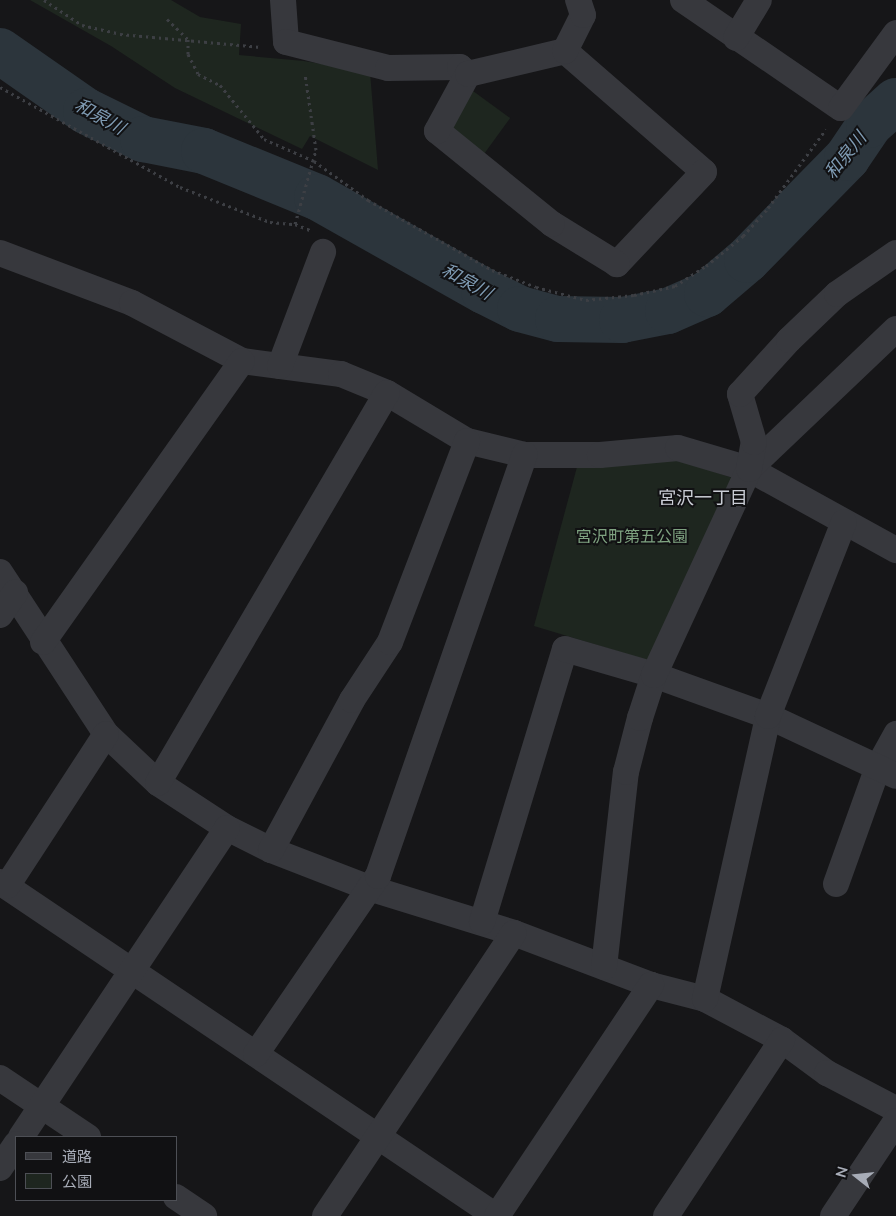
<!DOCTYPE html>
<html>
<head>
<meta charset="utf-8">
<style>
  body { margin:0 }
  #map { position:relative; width:896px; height:1216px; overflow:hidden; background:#161618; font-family:Lato,"Noto Sans JP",sans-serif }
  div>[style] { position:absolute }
  .green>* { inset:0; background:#1e261f; transform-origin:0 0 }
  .river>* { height:46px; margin:-23px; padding:0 23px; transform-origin:23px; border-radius:23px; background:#2c353c }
  .path>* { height:3px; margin-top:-1.5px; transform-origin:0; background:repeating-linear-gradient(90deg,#3d3f44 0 2.5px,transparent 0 6.5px) }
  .minor>* { height:26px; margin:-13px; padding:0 13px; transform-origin:13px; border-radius:13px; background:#37383d }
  span { translate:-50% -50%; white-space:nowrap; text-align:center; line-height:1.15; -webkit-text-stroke:4px #111113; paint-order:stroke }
  .park-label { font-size:16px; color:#7fa381 }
  .water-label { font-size:18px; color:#7f9bb3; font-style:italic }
  .neighbourhood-label { font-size:18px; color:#c9ccd4 }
  .legend { position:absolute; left:15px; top:1136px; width:162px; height:65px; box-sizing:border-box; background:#111113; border:1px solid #4d4f55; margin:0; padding:6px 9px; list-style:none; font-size:15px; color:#a8adb8 }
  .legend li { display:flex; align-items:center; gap:10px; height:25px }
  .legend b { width:25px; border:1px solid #4d4f55 }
  .north { position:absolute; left:831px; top:1151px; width:50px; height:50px; -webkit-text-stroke:4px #111113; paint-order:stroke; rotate:286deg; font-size:14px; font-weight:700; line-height:20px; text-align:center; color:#a8adb8 }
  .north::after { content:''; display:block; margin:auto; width:18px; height:22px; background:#a8adb8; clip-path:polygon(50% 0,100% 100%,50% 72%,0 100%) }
</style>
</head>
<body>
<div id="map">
  <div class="green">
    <i style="clip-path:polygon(30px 0,171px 0,200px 17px,241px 24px,239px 55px,304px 61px,370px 72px,378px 170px,310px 136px,302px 149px,175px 88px,111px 46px)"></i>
    <i style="left:473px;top:91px;width:46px;height:47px;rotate:36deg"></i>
    <i style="clip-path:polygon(676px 459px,742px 481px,650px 661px,534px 626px,577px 467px)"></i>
  </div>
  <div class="river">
    <i style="left:0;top:51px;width:105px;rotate:34.9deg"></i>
    <i style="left:86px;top:111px;width:64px;rotate:26.2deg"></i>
    <i style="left:143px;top:139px;width:62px;rotate:11.1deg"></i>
    <i style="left:204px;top:151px;width:122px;rotate:22.2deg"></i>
    <i style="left:317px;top:197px;width:192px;rotate:29.4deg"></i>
    <i style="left:484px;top:291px;width:40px;rotate:26.6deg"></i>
    <i style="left:520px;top:309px;width:39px;rotate:15deg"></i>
    <i style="left:558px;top:319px;width:64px;rotate:0.9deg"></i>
    <i style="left:622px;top:320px;width:47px;rotate:-11.1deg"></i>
    <i style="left:668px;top:311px;width:43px;rotate:-23.6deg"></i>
    <i style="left:707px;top:294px;width:52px;rotate:-40.4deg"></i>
    <i style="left:747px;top:260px;width:143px;rotate:-45.6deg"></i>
    <i style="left:847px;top:158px;width:40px;rotate:-56deg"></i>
    <i style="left:869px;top:125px;width:36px;rotate:-42deg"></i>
  </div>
  <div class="path">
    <i style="left:44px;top:0;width:45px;rotate:33.3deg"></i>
    <i style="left:82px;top:25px;width:39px;rotate:13deg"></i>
    <i style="left:120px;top:34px;width:142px;rotate:5.3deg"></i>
    <i style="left:167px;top:19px;width:29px;rotate:44deg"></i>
    <i style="left:188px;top:39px;width:15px;rotate:90deg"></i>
    <i style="left:188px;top:54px;width:22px;rotate:63deg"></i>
    <i style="left:198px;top:74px;width:25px;rotate:27deg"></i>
    <i style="left:220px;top:85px;width:70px;rotate:50.8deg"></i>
    <i style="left:264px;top:139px;width:55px;rotate:23.7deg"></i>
    <i style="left:314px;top:161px;width:67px;rotate:35.8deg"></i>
    <i style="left:368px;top:200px;width:142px;rotate:29.4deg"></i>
    <i style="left:492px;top:270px;width:47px;rotate:21.1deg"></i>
    <i style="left:536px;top:287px;width:52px;rotate:14.6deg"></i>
    <i style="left:586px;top:300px;width:48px;rotate:-5.9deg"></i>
    <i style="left:634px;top:295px;width:42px;rotate:-12.4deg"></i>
    <i style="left:675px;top:286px;width:37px;rotate:-33deg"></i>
    <i style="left:706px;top:266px;width:48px;rotate:-39deg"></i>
    <i style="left:743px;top:236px;width:38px;rotate:-48deg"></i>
    <i style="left:768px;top:208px;width:98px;rotate:-53.7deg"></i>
    <i style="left:0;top:87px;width:206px;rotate:29.1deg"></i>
    <i style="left:180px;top:187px;width:97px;rotate:21.3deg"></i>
    <i style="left:270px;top:222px;width:25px;rotate:5deg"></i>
    <i style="left:295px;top:224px;width:16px;rotate:22deg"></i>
    <i style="left:295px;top:224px;width:77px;rotate:-74.2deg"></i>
    <i style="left:316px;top:150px;width:77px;rotate:-98.2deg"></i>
  </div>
  <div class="minor">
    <i style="left:283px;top:0;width:42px;rotate:85.9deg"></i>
    <i style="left:286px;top:42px;width:105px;rotate:14.3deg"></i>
    <i style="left:388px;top:68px;width:72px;rotate:-0.8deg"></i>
    <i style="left:460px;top:67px;width:11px;rotate:41deg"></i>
    <i style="left:683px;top:0;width:191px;rotate:34.4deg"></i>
    <i style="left:841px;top:108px;width:93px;rotate:-53.7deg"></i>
    <i style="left:736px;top:38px;width:44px;rotate:-58.8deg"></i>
    <i style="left:565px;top:51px;width:184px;rotate:41deg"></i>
    <i style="left:704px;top:172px;width:127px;rotate:133.4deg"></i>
    <i style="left:617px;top:264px;width:76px;rotate:-148.4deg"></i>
    <i style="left:552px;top:224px;width:148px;rotate:-141deg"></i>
    <i style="left:437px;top:131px;width:65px;rotate:-61.5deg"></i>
    <i style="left:468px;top:74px;width:100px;rotate:-13.3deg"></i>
    <i style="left:565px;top:51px;width:40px;rotate:-63.4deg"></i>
    <i style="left:583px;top:15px;width:16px;rotate:-108deg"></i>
    <i style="left:0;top:253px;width:141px;rotate:20.7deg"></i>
    <i style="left:132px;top:303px;width:124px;rotate:27.8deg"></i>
    <i style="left:242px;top:361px;width:100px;rotate:7.5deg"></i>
    <i style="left:341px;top:374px;width:50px;rotate:22.4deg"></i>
    <i style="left:387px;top:393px;width:93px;rotate:31deg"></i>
    <i style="left:467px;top:441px;width:60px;rotate:13.6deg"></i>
    <i style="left:525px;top:455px;width:75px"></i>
    <i style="left:600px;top:455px;width:78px;rotate:-5.1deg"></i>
    <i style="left:678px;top:448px;width:74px;rotate:16.5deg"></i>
    <i style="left:749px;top:469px;width:168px;rotate:28.9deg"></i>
    <i style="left:280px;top:366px;width:122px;rotate:-69.3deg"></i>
    <i style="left:749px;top:469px;width:203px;rotate:-43.6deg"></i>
    <i style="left:0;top:572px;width:194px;rotate:56.8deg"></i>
    <i style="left:106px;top:734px;width:71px;rotate:43.3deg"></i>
    <i style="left:158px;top:783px;width:82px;rotate:33.1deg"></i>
    <i style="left:227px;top:828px;width:49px;rotate:26.6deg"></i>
    <i style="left:271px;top:850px;width:105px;rotate:21.2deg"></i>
    <i style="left:369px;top:888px;width:152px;rotate:17.2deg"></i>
    <i style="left:514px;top:933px;width:147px;rotate:20.8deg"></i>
    <i style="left:651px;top:985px;width:56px;rotate:14.5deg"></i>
    <i style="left:705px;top:999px;width:87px;rotate:28deg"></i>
    <i style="left:782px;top:1040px;width:56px;rotate:36.3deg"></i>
    <i style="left:827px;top:1073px;width:78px;rotate:27.6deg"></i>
    <i style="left:0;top:615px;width:27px;rotate:-56deg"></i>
    <i style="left:43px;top:642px;width:344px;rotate:-54.7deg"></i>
    <i style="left:158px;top:783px;width:452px;rotate:-59.6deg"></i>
    <i style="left:271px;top:850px;width:170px;rotate:-61.6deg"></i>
    <i style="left:352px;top:700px;width:69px;rotate:-56.8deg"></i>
    <i style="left:390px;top:642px;width:215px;rotate:-69deg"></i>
    <i style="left:0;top:882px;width:598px;rotate:33.96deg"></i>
    <i style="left:836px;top:884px;width:124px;rotate:-70.3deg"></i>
    <i style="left:878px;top:767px;width:38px;rotate:-61deg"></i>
    <i style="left:7px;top:886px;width:181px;rotate:-56.9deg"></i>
    <i style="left:482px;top:922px;width:285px;rotate:-73.1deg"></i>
    <i style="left:565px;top:649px;width:93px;rotate:16.3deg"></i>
    <i style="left:654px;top:675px;width:121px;rotate:19.8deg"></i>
    <i style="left:768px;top:716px;width:141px;rotate:25.1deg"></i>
    <i style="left:604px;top:967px;width:196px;rotate:-83.6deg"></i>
    <i style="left:626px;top:772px;width:56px;rotate:-75.5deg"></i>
    <i style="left:640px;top:718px;width:45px;rotate:-72deg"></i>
    <i style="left:654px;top:675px;width:227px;rotate:-65.2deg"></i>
    <i style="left:749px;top:469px;width:27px;rotate:-80deg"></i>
    <i style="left:754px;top:442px;width:50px;rotate:-106.3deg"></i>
    <i style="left:740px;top:394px;width:73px;rotate:-47.8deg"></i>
    <i style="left:789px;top:340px;width:66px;rotate:-43.8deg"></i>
    <i style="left:837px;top:294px;width:72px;rotate:-34.8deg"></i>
    <i style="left:705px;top:999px;width:290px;rotate:-77.4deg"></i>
    <i style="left:768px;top:716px;width:208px;rotate:-68.6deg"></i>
    <i style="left:256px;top:1054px;width:216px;rotate:-55.6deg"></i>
    <i style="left:378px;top:876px;width:446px;rotate:-70.8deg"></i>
    <i style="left:0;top:1078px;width:106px;rotate:33.8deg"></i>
    <i style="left:21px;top:1137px;width:371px;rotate:-56.3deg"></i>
    <i style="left:0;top:1168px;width:29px;rotate:-56deg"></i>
    <i style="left:176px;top:1197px;width:34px;rotate:34deg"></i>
    <i style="left:325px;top:1216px;width:340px;rotate:-56.3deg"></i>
    <i style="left:497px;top:1216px;width:278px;rotate:-56.3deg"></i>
    <i style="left:666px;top:1216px;width:211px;rotate:-56.6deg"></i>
    <i style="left:833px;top:1216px;width:114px;rotate:-56.4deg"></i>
  </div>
  <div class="park-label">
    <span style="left:632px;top:536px">宮沢町第五公園</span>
  </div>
  <div class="water-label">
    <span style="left:100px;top:116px;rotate:29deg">和泉川</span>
    <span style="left:845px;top:155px;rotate:-51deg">和泉川</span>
    <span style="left:467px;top:281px;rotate:29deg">和泉川</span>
  </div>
  <div class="neighbourhood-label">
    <span style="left:703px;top:497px">宮沢一丁目</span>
  </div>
  <ul class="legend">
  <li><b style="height:6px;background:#37383d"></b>道路</li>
  <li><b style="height:14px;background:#1e261f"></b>公園</li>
  </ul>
  <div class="north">N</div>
</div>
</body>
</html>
